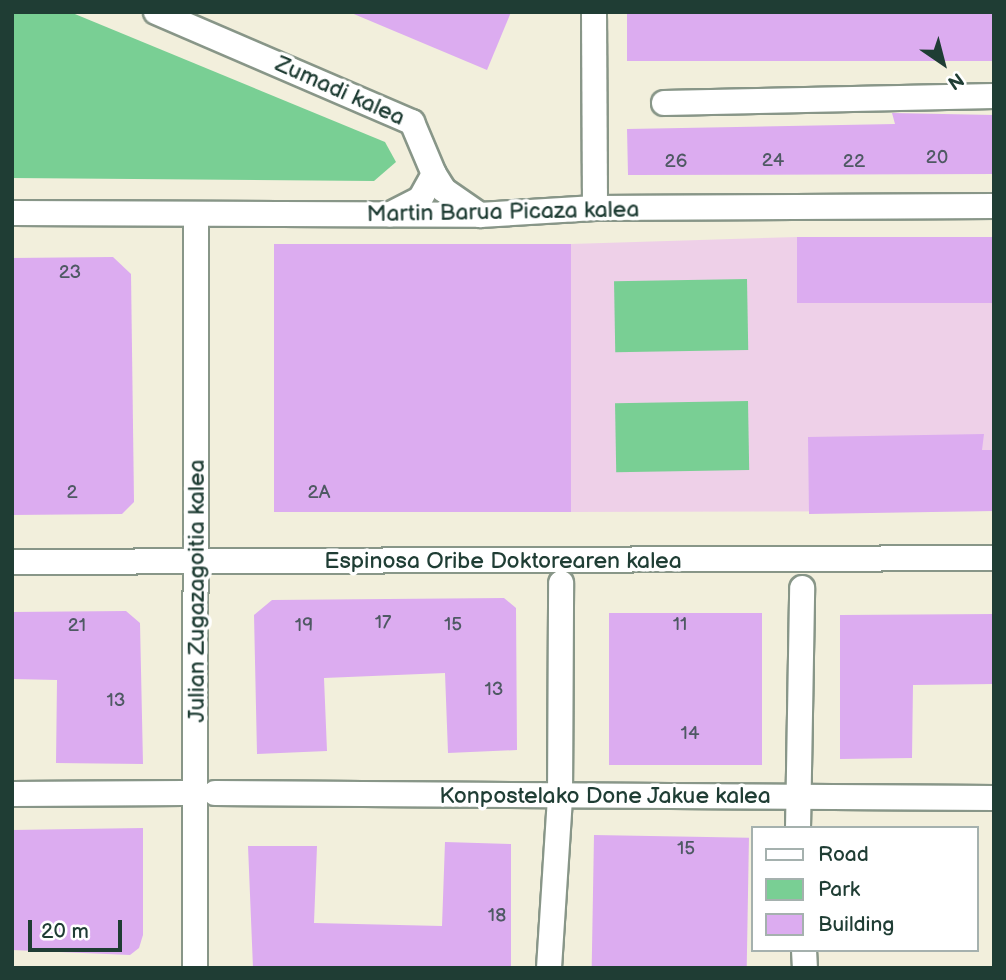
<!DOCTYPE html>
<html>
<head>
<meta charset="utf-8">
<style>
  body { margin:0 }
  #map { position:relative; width:1006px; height:980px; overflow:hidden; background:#f2efdc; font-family:"Balsamiq Sans",sans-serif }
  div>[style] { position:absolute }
  .built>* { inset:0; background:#eed0e8 }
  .green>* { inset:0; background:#79cf94; transform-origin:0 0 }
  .building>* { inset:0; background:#dcacf0; transform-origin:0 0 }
  .roads { filter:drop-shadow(2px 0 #889688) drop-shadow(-2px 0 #889688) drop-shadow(0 2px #889688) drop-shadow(0 -2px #889688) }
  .street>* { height:24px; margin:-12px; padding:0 12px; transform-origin:12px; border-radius:12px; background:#fff }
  span { translate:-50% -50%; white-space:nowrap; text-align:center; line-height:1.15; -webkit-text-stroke:7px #fff; paint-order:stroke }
  .number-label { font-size:19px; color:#4e5963 }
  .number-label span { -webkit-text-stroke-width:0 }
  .street-label { font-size:23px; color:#1f3d34 }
  .frame { position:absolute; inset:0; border:14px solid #1f3d34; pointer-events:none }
  .legend { position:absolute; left:751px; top:826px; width:228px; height:126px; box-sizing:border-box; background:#fff; border:2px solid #a5b1ae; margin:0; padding:9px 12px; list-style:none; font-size:21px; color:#1f3d34 }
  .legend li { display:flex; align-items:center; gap:14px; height:35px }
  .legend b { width:35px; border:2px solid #a5b1ae }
  .north { position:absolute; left:908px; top:28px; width:70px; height:70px; -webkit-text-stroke:5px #fff; paint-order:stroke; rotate:145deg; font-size:19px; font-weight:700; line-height:28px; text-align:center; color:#1f3d34 }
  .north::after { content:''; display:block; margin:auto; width:24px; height:32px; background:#1f3d34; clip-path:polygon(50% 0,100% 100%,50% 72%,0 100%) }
  .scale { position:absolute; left:28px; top:920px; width:94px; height:32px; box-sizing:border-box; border:4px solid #1f3d34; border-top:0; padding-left:9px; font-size:21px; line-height:24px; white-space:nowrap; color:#1f3d34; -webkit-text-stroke:5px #fff; paint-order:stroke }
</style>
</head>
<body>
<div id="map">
  <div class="built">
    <i style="clip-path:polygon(797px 237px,994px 237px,994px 511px,570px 512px,571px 244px)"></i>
  </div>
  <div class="green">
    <i style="clip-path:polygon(12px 12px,70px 12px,385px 142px,396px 162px,374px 181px,12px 178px)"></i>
    <i style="left:747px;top:279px;width:71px;height:133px;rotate:89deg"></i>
    <i style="left:748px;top:401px;width:69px;height:133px;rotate:89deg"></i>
  </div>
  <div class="building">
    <i style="clip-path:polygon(349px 12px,511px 12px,487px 70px)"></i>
    <i style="left:627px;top:12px;width:367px;height:49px"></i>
    <i style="clip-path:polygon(892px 113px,994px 115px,994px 174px,628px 175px,627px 129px,895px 124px)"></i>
    <i style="left:797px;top:237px;width:197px;height:66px"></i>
    <i style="left:274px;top:244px;width:297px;height:268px"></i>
    <i style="clip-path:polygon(113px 257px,131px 274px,134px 502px,122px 514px,12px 515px,12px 258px)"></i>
    <i style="clip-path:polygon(984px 434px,982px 450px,994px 450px,994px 511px,809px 514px,808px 437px)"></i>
    <i style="clip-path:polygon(504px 598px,516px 608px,517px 750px,448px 753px,445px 673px,324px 678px,327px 751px,257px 754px,254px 615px,272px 600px)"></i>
    <i style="clip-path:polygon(126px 611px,140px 623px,143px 764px,56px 763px,57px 680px,12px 679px,12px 612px)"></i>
    <i style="left:609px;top:613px;width:153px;height:152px"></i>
    <i style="clip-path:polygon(994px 614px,994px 684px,913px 685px,912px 758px,840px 759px,840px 615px)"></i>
    <i style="clip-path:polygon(143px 828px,143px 935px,139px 948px,130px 955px,12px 950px,12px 830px)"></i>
    <i style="left:594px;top:835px;width:155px;height:133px;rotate:1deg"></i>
    <i style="clip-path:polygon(445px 842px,511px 844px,511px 968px,253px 968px,248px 846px,317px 846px,314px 923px,442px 926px)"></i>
  </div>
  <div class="roads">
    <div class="street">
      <i style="left:156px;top:12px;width:279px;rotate:23.3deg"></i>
      <i style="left:412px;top:122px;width:56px;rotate:67.1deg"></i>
      <i style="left:434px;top:174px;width:29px;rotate:119deg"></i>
      <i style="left:420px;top:199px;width:34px;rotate:153deg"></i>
      <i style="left:594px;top:12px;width:196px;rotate:89.7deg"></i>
      <i style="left:664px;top:103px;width:330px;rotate:-1.2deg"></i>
      <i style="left:434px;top:174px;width:19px;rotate:58deg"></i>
      <i style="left:444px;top:190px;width:44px;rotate:34.8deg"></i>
      <i style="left:12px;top:213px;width:468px;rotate:0.2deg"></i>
      <i style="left:480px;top:215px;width:115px;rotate:-3.5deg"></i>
      <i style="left:595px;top:208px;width:399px;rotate:-0.3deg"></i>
      <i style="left:12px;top:562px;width:982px;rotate:-0.23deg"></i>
      <i style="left:215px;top:793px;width:779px;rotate:0.37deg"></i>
      <i style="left:12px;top:794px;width:172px;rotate:-0.3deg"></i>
      <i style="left:798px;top:828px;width:240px;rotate:-89deg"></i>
      <i style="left:804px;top:950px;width:18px;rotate:87deg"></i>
      <i style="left:195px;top:968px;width:754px;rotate:-89.92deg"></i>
      <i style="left:549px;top:968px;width:170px;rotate:-86.3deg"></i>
      <i style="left:560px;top:798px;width:215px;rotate:-89.7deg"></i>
    </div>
  </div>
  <div class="number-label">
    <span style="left:937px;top:158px">20</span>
    <span style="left:773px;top:161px">24</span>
    <span style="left:676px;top:162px">26</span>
    <span style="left:854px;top:162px">22</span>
    <span style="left:70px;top:273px">23</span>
    <span style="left:72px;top:493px">2</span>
    <span style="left:319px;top:493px">2A</span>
    <span style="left:383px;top:623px">17</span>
    <span style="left:453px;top:625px">15</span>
    <span style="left:680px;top:625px">11</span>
    <span style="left:77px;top:626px">21</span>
    <span style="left:304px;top:626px">19</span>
    <span style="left:494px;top:690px">13</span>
    <span style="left:116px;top:701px">13</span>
    <span style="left:690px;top:734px">14</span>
    <span style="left:686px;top:849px">15</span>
    <span style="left:497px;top:916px">18</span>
  </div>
  <div class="street-label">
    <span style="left:340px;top:91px;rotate:24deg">Zumadi kalea</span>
    <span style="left:503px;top:212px;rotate:-1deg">Martin Barua Picaza kalea</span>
    <span style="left:503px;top:561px">Espinosa Oribe Doktorearen kalea</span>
    <span style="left:197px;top:591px;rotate:-90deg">Julian Zugazagoitia kalea</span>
    <span style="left:605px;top:796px">Konpostelako Done Jakue kalea</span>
  </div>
  <div class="frame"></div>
  <ul class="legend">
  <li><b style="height:9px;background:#fff"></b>Road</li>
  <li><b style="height:19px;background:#79cf94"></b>Park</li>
  <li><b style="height:19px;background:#dcacf0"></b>Building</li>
  </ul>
  <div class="north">N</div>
  <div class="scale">20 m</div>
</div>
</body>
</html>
